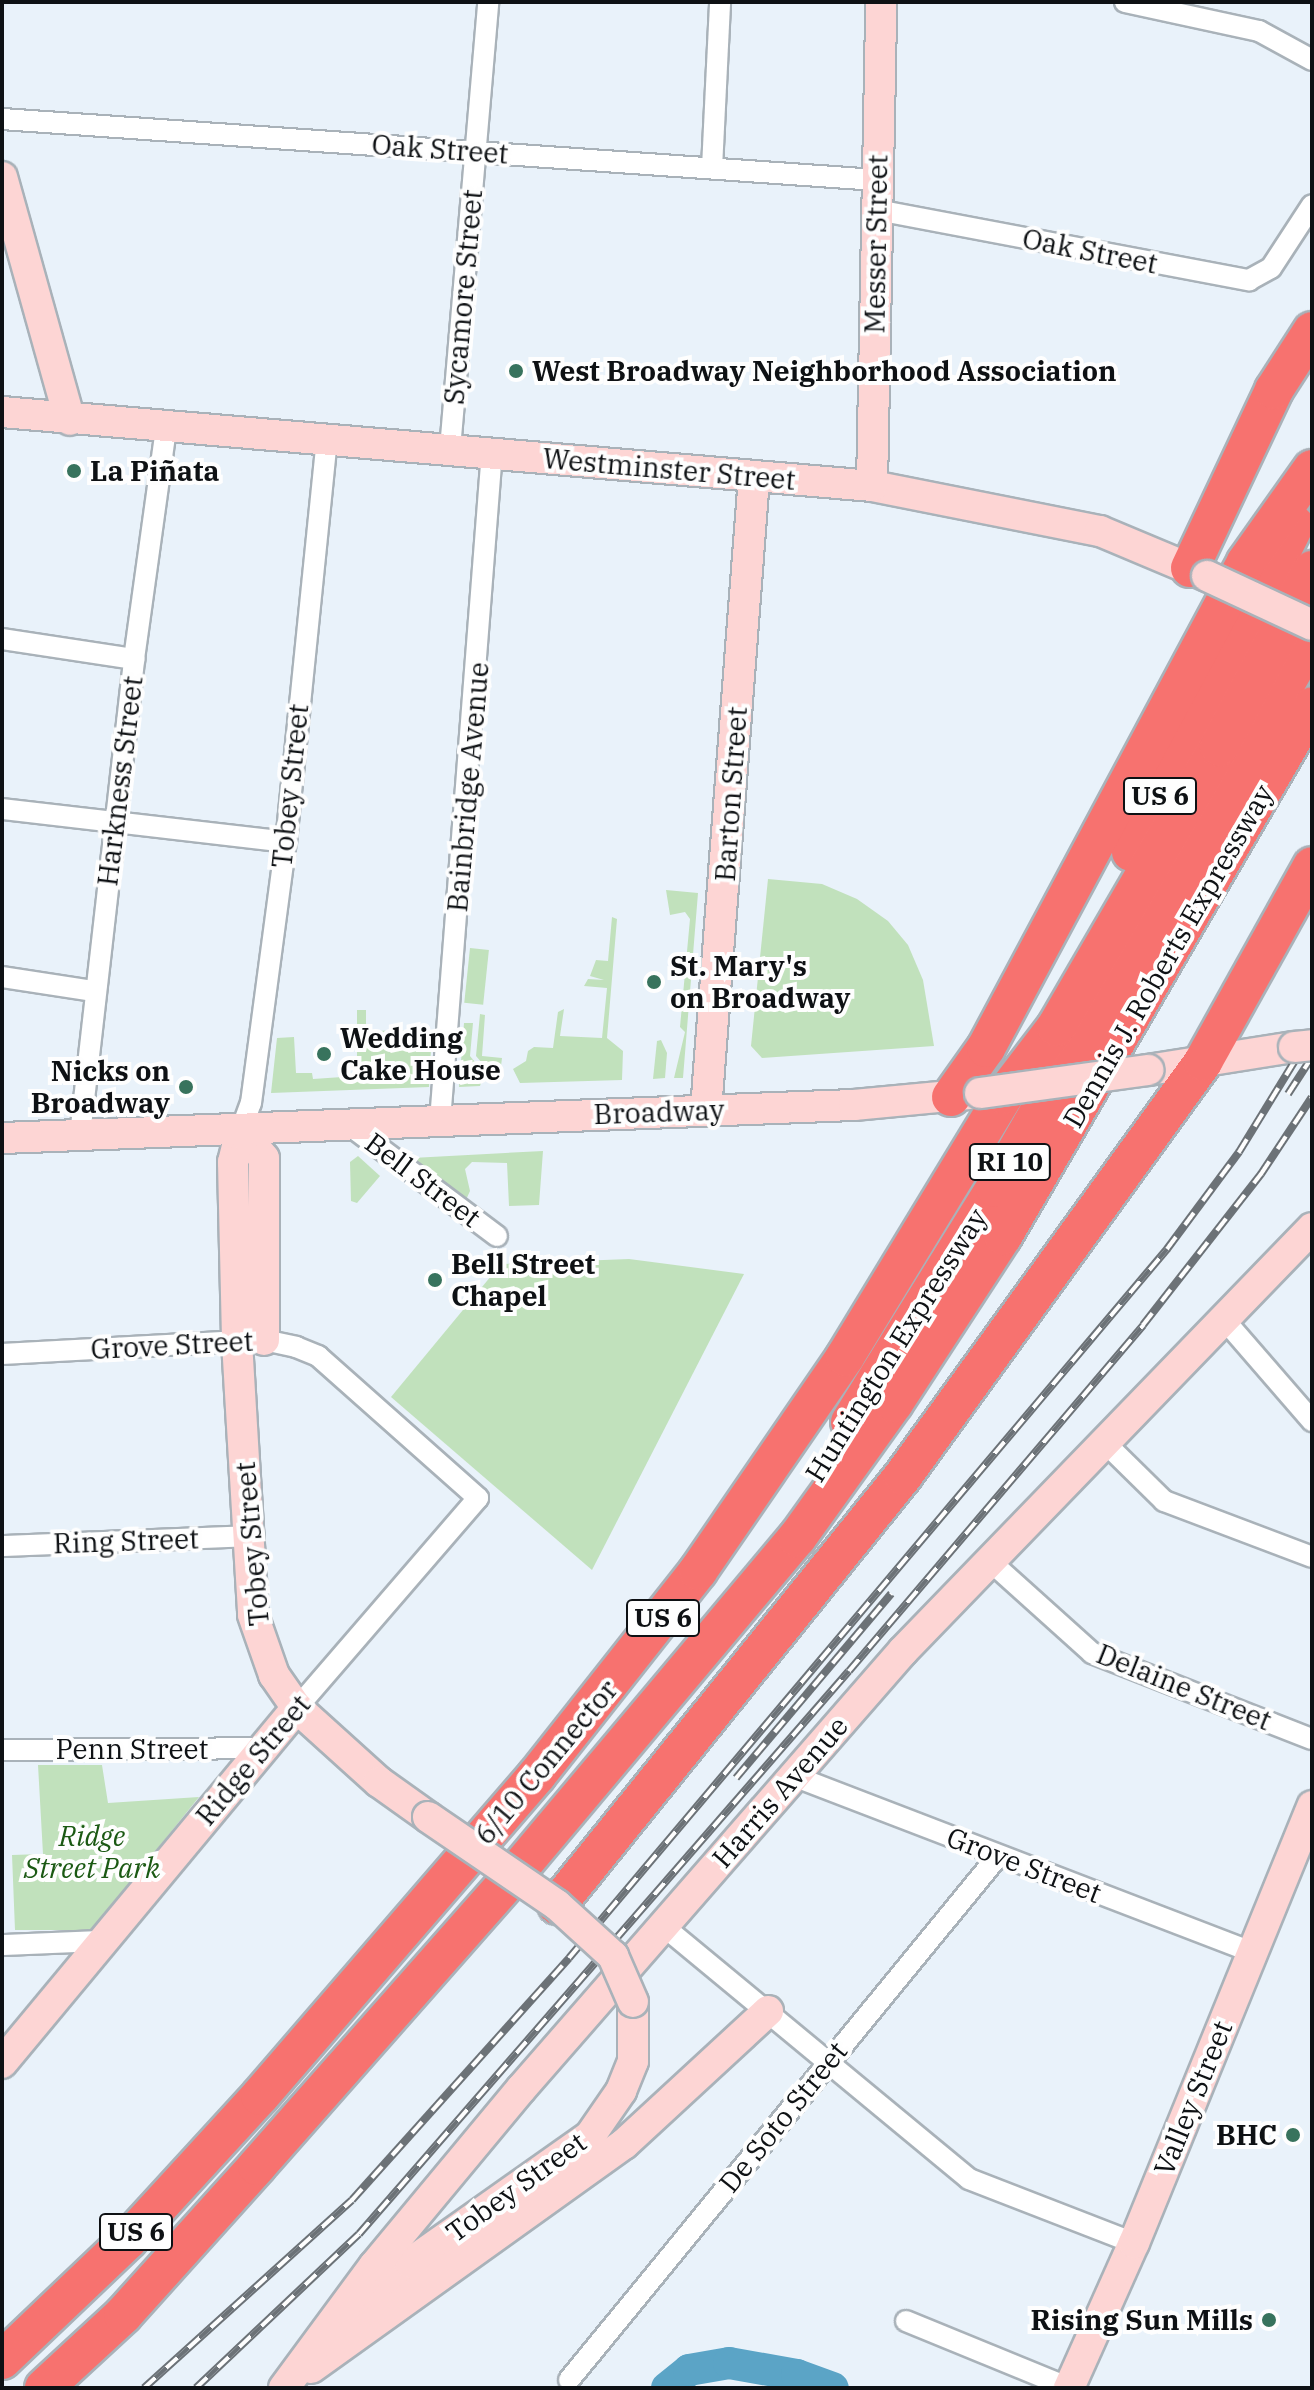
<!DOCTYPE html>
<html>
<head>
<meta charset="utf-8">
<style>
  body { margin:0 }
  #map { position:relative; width:1314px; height:2390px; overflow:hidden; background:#e9f2fa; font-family:"IBM Plex Serif",serif }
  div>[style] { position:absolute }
  .green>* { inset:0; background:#c1e1bc; transform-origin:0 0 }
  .river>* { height:32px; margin:-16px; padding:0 16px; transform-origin:16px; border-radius:16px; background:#5ba4c6 }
  .roads { filter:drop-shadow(2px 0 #a9b2b9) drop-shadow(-2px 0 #a9b2b9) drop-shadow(0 2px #a9b2b9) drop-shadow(0 -2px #a9b2b9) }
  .street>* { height:20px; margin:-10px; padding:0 10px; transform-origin:10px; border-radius:10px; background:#fff }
  .secondary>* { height:30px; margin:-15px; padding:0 15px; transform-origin:15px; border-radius:15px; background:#fdd5d4 }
  .highway>* { height:38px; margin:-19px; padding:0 19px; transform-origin:19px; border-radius:19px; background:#f7726f }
  .rail>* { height:8px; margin-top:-4px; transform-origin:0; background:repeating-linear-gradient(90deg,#fefefe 0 15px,#6c7277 0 30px); box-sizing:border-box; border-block:2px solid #6c7277 }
  .bridges { filter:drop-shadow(2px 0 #a9b2b9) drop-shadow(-2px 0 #a9b2b9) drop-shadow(0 2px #a9b2b9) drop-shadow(0 -2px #a9b2b9) }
  .secondary-bridge>* { height:30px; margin:-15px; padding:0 15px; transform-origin:15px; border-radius:15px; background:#fdd5d4 }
  .dots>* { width:22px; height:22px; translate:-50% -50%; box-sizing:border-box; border:4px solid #fefefe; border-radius:50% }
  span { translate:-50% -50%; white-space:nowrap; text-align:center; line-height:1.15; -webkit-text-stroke:8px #fefefe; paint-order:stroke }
  .shield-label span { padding:2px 6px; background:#fefefe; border:2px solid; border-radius:6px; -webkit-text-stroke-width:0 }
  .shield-label { font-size:26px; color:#0e1114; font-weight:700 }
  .street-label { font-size:28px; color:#0e1114 }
  .poi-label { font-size:28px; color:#0e1114; font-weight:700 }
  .left { translate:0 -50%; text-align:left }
  .right { translate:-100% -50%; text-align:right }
  .park-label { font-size:28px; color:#1b5913; font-style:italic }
  .frame { position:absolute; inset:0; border:4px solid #0e1114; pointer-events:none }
</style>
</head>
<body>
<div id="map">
  <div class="green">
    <i style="clip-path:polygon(768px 879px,822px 884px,857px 899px,888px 921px,908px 945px,923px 980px,934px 1046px,762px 1058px,751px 1046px)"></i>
    <i style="clip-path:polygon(666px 890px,698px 893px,683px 1078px,674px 1078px,685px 1032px,680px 1027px,690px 919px,685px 912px,670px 915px)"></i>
    <i style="clip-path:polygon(612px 917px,617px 919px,607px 1038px,623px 1051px,622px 1080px,520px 1083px,513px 1069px,526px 1061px,528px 1051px,534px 1047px,553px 1048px,558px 1012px,564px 1009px,560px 1036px,602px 1038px,607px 988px,584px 986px,588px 979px,604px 980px,590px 976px,596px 960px,608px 961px)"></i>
    <i style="left:470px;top:948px;width:19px;height:55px;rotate:6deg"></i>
    <i style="clip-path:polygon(357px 1010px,366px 1010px,366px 1031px,432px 1030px,429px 1087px,271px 1093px,277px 1038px,294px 1037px,296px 1073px,312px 1073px,313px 1079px,357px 1076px)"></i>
    <i style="clip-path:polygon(480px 1014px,485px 1015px,482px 1056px,502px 1058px,501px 1066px,488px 1070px,476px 1056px)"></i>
    <i style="clip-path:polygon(464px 1023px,473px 1023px,470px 1056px,484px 1073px,480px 1086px,459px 1087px)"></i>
    <i style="clip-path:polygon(661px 1040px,667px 1053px,665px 1078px,653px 1079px,657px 1041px)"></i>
    <i style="clip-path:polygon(543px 1151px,539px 1205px,509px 1206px,507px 1163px,472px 1162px,465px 1169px,470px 1191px,465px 1202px,412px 1158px)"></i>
    <i style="clip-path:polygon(358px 1156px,380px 1176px,357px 1203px,351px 1201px,350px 1162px)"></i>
    <i style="clip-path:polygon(629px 1259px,744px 1274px,592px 1570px,391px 1397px,501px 1264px)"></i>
    <i style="clip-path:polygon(38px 1765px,102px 1765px,108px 1803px,199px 1797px,92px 1930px,15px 1930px,12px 1855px,43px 1854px)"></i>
  </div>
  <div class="river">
    <i style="left:667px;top:2388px;width:28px;rotate:-39deg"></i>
    <i style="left:689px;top:2370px;width:41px;rotate:-9.9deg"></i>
    <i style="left:729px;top:2363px;width:69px;rotate:10deg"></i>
    <i style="left:797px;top:2375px;width:38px;rotate:20deg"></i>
  </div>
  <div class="roads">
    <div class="street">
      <i style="left:1125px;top:2px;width:137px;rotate:12.2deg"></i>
      <i style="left:1259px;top:31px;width:60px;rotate:28.7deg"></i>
      <i style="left:2px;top:119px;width:877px;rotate:3.99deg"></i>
      <i style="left:712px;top:168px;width:166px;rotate:-87.2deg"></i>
      <i style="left:877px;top:210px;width:379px;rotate:10.7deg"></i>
      <i style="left:1249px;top:280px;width:25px;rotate:-29deg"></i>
      <i style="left:1271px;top:268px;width:75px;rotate:-56.9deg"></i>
      <i style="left:450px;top:449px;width:449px;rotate:-85.1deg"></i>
      <i style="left:2px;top:639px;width:134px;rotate:8.6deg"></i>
      <i style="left:2px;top:809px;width:286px;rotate:6.6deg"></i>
      <i style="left:2px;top:977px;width:93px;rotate:8.7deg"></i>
      <i style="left:440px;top:1121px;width:671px;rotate:-85.56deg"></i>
      <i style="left:349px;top:1125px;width:185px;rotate:36.9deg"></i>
      <i style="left:241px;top:1130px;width:29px;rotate:-70deg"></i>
      <i style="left:251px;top:1103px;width:263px;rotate:-82.4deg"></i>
      <i style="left:286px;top:842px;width:404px;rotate:-84.2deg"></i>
      <i style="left:80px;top:1135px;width:479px;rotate:-83.5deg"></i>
      <i style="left:134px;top:659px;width:234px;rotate:-82.1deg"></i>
      <i style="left:1222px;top:1317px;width:138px;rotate:49.1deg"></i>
      <i style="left:2px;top:1354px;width:262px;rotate:-3.1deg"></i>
      <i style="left:264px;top:1340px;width:33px;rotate:12deg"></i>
      <i style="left:296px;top:1347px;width:24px;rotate:22deg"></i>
      <i style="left:318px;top:1356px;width:214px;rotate:41.6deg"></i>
      <i style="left:478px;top:1498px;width:277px;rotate:130.8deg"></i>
      <i style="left:1102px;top:1440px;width:87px;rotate:44.5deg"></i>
      <i style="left:1164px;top:1501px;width:158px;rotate:20.7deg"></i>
      <i style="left:2px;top:1546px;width:247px;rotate:-2.3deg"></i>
      <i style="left:991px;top:1562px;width:136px;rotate:42deg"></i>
      <i style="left:1092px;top:1653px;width:236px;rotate:21.4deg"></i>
      <i style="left:2px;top:1750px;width:260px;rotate:-0.4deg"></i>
      <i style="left:796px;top:1777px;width:488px;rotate:21deg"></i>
      <i style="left:662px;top:1925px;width:398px;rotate:39.6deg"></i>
      <i style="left:969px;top:2179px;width:177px;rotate:21.2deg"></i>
      <i style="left:2px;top:1945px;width:100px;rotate:-2.3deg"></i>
      <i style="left:906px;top:2321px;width:176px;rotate:22.3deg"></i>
      <i style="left:569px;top:2380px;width:677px;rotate:-50.69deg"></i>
    </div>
    <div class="secondary">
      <i style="left:2px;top:177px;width:252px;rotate:74.4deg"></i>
      <i style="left:2px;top:412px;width:873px;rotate:4.86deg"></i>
      <i style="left:872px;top:486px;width:232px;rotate:11.2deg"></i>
      <i style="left:1100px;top:531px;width:116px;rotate:22.8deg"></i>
      <i style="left:872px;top:486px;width:484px;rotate:-88.9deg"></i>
      <i style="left:1148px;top:1070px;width:148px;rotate:-9deg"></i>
      <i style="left:706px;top:1110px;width:634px;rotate:-85.66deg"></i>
      <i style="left:241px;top:1130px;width:33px;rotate:104deg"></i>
      <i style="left:233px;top:1162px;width:180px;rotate:88.7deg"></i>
      <i style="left:237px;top:1342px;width:273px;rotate:86.6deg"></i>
      <i style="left:253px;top:1615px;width:64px;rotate:70.7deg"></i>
      <i style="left:274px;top:1675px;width:40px;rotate:55.1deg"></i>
      <i style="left:297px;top:1708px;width:110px;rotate:42.1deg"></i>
      <i style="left:379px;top:1782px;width:60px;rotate:35.5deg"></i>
      <i style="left:241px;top:1130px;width:36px;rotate:51deg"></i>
      <i style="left:264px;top:1158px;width:182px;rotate:90deg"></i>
      <i style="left:2px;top:1138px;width:853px;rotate:-2.22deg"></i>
      <i style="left:854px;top:1105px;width:118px;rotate:-5.4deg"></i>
      <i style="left:2px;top:2063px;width:462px;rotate:-50.3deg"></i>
      <i style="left:360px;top:2308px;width:67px;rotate:-42deg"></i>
      <i style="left:410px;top:2263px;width:220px;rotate:-35.2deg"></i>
      <i style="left:590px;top:2136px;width:55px;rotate:-55.4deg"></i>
      <i style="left:621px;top:2091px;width:32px;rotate:-68deg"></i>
      <i style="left:633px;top:2061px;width:59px;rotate:-90deg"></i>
      <i style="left:311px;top:2368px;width:385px;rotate:-35.6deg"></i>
      <i style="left:624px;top:2144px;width:196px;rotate:-42.7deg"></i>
      <i style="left:284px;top:2388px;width:152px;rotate:-53.6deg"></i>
      <i style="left:374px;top:2266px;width:230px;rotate:-50.3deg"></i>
      <i style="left:521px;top:2089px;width:581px;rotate:-48.91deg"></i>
      <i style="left:903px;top:1651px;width:588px;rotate:-45.96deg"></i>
      <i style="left:1069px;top:2388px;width:159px;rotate:-65.9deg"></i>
      <i style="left:1134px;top:2243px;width:472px;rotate:-67.8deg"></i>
    </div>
    <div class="highway">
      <i style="left:1190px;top:568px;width:197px;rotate:-64.7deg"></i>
      <i style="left:1274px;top:390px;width:70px;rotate:-57.2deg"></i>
      <i style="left:1131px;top:852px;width:366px;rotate:-63.4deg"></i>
      <i style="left:951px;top:1097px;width:60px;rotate:-54.5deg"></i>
      <i style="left:986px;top:1048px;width:551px;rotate:-61.85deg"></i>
      <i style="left:1246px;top:562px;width:114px;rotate:-54.6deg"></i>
      <i style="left:850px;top:1422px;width:275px;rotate:-58.2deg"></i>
      <i style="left:995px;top:1188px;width:635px;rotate:-60.04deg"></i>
      <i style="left:557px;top:1905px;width:551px;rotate:-51.11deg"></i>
      <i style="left:903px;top:1476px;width:511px;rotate:-54.07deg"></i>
      <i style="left:1203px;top:1062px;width:224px;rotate:-60.9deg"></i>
      <i style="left:2px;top:2360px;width:174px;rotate:-43.6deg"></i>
      <i style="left:128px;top:2240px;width:195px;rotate:-47.5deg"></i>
      <i style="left:260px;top:2096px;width:424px;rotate:-49.2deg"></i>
      <i style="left:537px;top:1775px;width:260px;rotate:-51.7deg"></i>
      <i style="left:698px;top:1571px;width:260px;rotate:-55.5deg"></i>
      <i style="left:845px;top:1357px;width:306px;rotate:-58.7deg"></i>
      <i style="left:1004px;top:1095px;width:86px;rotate:-52.6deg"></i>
      <i style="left:1056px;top:1027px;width:324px;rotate:-59.8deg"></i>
      <i style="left:1219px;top:747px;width:200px;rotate:-62.3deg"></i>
      <i style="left:44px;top:2388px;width:108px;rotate:-42.7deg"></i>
      <i style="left:123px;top:2315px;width:200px;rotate:-48deg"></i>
      <i style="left:257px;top:2166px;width:395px;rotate:-48.6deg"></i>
      <i style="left:518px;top:1870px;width:434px;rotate:-50deg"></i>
      <i style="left:797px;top:1538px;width:166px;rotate:-54.3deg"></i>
      <i style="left:894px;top:1403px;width:199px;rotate:-56.9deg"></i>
      <i style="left:1003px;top:1236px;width:613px;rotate:-59.76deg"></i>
    </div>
  </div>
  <div class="rail">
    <i style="left:1288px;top:1094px;width:44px;rotate:-57deg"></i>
    <i style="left:736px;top:1778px;width:241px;rotate:-49.9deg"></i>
    <i style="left:144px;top:2388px;width:280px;rotate:-42.1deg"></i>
    <i style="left:352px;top:2200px;width:325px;rotate:-48.1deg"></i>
    <i style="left:569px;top:1958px;width:928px;rotate:-49.85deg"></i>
    <i style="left:1167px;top:1249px;width:121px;rotate:-53.4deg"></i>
    <i style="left:1239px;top:1152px;width:140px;rotate:-58.5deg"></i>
    <i style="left:196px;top:2388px;width:224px;rotate:-43.4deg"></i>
    <i style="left:359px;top:2234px;width:746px;rotate:-48.97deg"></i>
    <i style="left:849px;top:1671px;width:454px;rotate:-49.6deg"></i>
    <i style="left:1143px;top:1325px;width:192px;rotate:-52deg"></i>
    <i style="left:1261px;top:1174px;width:92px;rotate:-56.5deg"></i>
  </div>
  <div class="bridges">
    <div class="secondary-bridge">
      <i style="left:1207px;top:576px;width:116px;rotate:25deg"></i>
      <i style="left:1294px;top:1047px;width:18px;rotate:-6deg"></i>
      <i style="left:980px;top:1093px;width:170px;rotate:-7.8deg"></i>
      <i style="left:428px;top:1817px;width:156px;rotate:34.3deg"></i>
      <i style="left:557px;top:1905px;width:76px;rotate:42.3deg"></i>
      <i style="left:613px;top:1956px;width:50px;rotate:66.5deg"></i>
    </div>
  </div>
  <div class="dots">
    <i style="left:516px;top:371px;background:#38735d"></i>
    <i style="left:74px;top:471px;background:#38735d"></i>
    <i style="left:654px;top:982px;background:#38735d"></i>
    <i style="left:324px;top:1054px;background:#38735d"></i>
    <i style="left:186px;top:1087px;background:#38735d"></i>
    <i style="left:435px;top:1280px;background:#38735d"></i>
    <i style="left:1293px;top:2135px;background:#38735d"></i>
    <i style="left:1269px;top:2320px;background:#38735d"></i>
  </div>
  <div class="shield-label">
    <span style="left:1160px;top:796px">US 6</span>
    <span style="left:1010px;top:1162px">RI 10</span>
    <span style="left:663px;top:1618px">US 6</span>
    <span style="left:136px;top:2232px">US 6</span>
  </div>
  <div class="street-label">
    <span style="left:440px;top:149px;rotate:4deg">Oak Street</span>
    <span style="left:876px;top:244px;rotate:-89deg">Messer Street</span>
    <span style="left:1090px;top:251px;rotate:11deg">Oak Street</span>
    <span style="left:463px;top:297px;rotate:-85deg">Sycamore Street</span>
    <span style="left:669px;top:469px;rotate:5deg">Westminster Street</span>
    <span style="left:120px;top:781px;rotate:-83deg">Harkness Street</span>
    <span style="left:290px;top:786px;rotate:-84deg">Tobey Street</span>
    <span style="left:468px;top:787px;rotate:-85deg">Bainbridge Avenue</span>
    <span style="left:731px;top:794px;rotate:-86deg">Barton Street</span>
    <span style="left:1168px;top:956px;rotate:-60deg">Dennis J. Roberts Expressway</span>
    <span style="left:659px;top:1112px;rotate:-2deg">Broadway</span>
    <span style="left:423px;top:1180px;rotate:37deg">Bell Street</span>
    <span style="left:172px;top:1345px;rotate:-3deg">Grove Street</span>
    <span style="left:896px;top:1345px;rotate:-58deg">Huntington Expressway</span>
    <span style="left:126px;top:1541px;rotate:-2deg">Ring Street</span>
    <span style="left:252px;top:1544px;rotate:-95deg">Tobey Street</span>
    <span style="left:1184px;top:1687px;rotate:22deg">Delaine Street</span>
    <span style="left:132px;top:1749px">Penn Street</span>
    <span style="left:253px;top:1760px;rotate:-50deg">Ridge Street</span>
    <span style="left:546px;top:1762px;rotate:-50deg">6/10 Connector</span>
    <span style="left:780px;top:1792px;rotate:-49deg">Harris Avenue</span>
    <span style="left:1024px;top:1865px;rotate:21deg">Grove Street</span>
    <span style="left:1193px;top:2098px;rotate:-68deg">Valley Street</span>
    <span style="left:783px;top:2117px;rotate:-51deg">De Soto Street</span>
    <span style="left:516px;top:2187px;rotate:-36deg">Tobey Street</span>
  </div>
  <div class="poi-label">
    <span class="left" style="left:532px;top:371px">West Broadway Neighborhood Association</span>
    <span class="left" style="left:90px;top:471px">La Piñata</span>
    <span class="left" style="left:670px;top:982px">St. Mary's<br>on Broadway</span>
    <span class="left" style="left:340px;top:1054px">Wedding<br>Cake House</span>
    <span class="right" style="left:170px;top:1087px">Nicks on<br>Broadway</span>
    <span class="left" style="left:451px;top:1280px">Bell Street<br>Chapel</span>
    <span class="right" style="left:1277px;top:2135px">BHC</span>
    <span class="right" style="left:1253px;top:2320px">Rising Sun Mills</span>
  </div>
  <div class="park-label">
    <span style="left:92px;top:1852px">Ridge<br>Street Park</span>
  </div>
  <div class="frame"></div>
</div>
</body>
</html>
